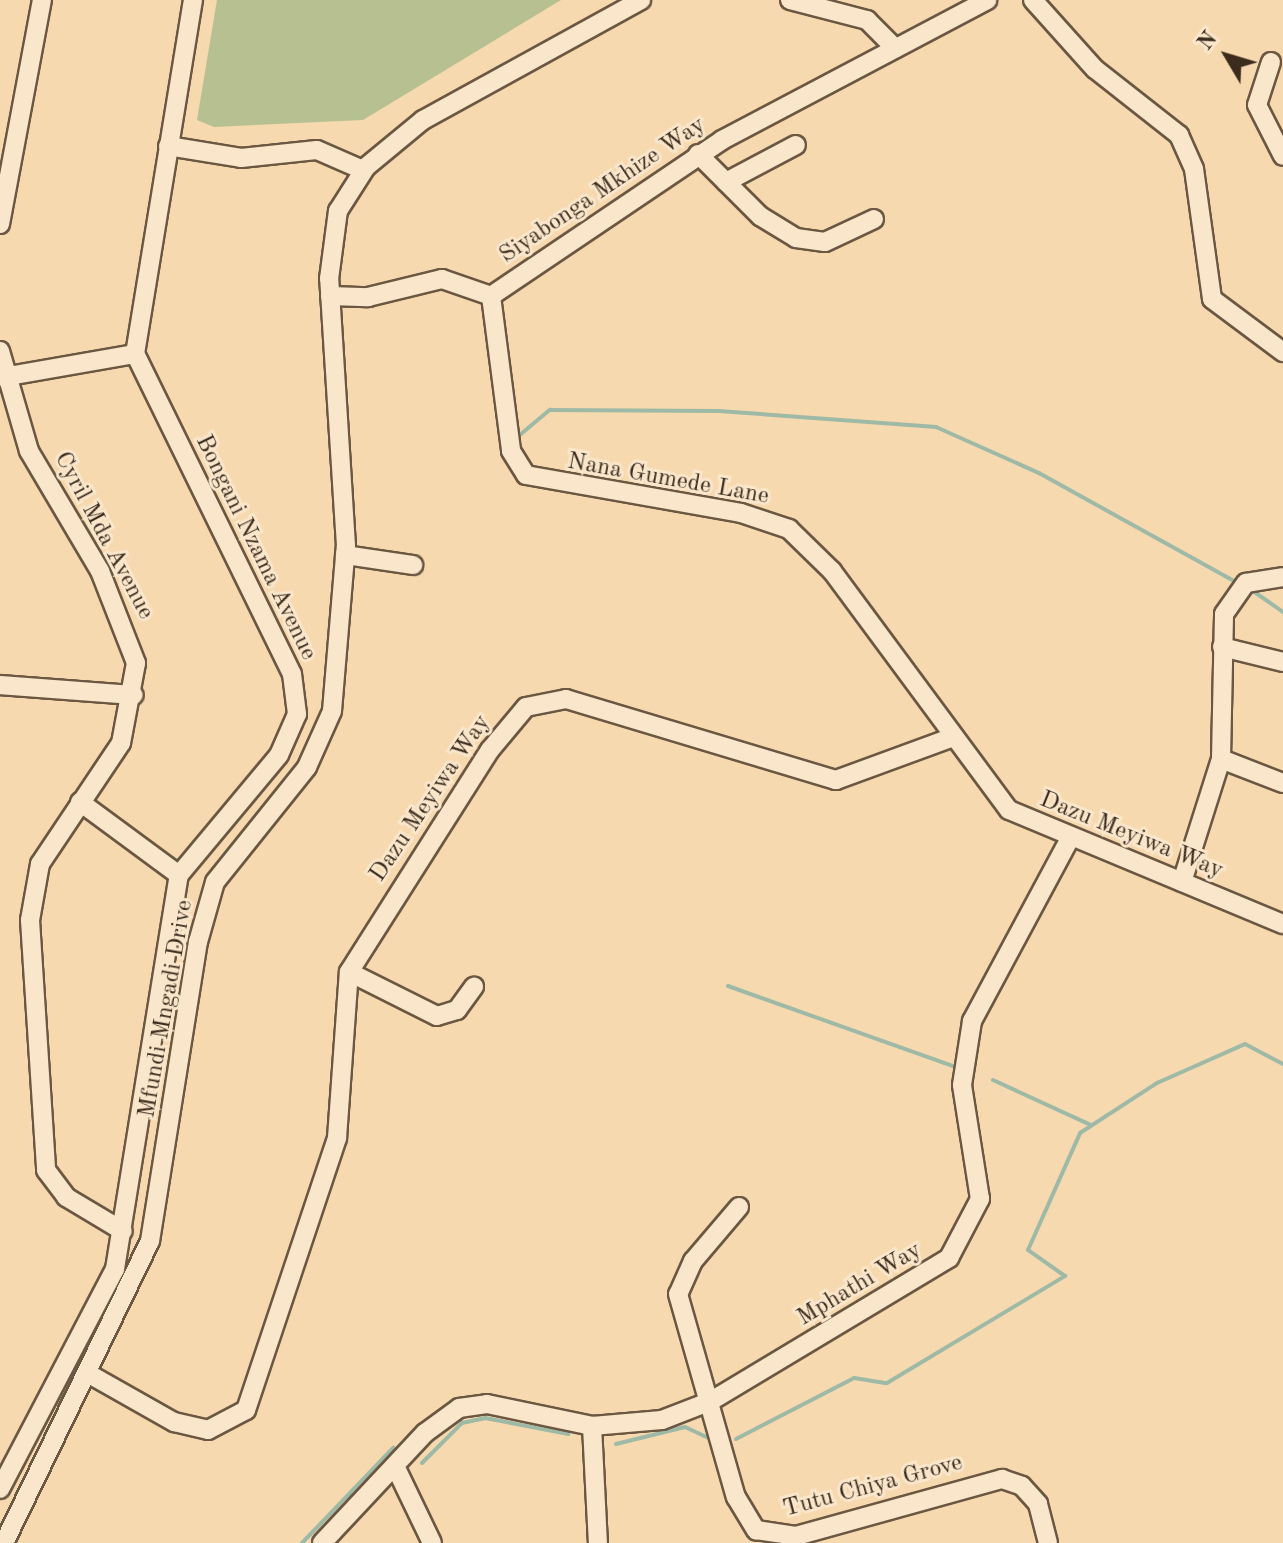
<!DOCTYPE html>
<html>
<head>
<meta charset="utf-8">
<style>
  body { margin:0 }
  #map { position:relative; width:1283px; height:1543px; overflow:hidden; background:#f7d9af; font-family:"Old Standard TT",serif }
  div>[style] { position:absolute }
  .green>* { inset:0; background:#b6c090 }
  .stream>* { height:4px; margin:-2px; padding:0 2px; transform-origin:2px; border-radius:2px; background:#9ebaa7 }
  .roads { filter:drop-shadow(2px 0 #6b5742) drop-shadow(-2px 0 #6b5742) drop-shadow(0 2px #6b5742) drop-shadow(0 -2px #6b5742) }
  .minor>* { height:18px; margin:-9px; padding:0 9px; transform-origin:9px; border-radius:9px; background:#fae6cb }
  span { translate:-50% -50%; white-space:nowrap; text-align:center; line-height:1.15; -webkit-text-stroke:6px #fae6cb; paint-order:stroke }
  .street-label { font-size:24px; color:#3c2c1e }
  .north { position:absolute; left:1187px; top:16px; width:80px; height:80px; -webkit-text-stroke:6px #fae6cb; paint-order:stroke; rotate:308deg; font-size:22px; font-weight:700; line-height:32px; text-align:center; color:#3c2c1e }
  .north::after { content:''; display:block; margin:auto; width:28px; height:36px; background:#3c2c1e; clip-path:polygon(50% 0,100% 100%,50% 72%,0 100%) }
</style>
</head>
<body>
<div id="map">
  <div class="green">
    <i style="clip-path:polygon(217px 0,561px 0,363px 120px,214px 127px,197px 120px)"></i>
  </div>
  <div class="stream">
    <i style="left:521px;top:434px;width:38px;rotate:-40deg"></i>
    <i style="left:550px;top:410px;width:169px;rotate:0.3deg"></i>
    <i style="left:719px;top:411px;width:218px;rotate:4.2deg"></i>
    <i style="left:936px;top:427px;width:113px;rotate:24.1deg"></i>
    <i style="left:1039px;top:473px;width:223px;rotate:29deg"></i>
    <i style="left:1253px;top:591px;width:37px;rotate:35deg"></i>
    <i style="left:728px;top:986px;width:239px;rotate:19.6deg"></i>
    <i style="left:993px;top:1080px;width:108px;rotate:24.7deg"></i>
    <i style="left:736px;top:1439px;width:133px;rotate:-27.3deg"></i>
    <i style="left:854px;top:1378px;width:33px;rotate:9deg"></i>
    <i style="left:887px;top:1383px;width:208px;rotate:-31deg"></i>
    <i style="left:1065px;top:1276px;width:45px;rotate:-144.9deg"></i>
    <i style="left:1028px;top:1250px;width:128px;rotate:-66deg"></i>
    <i style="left:1080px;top:1133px;width:92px;rotate:-33deg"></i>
    <i style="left:1157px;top:1083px;width:96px;rotate:-23.9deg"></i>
    <i style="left:1245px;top:1044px;width:43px;rotate:27.8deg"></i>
    <i style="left:616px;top:1444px;width:71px;rotate:-13.8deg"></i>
    <i style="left:685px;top:1427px;width:29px;rotate:25deg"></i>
    <i style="left:422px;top:1463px;width:57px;rotate:-45deg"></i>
    <i style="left:462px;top:1423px;width:24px;rotate:-12deg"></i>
    <i style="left:485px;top:1418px;width:85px;rotate:10.9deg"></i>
    <i style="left:302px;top:1543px;width:132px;rotate:-46.2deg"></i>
  </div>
  <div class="roads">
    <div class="minor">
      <i style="left:790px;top:0;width:80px;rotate:14.6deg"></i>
      <i style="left:867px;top:20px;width:40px;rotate:45deg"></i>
      <i style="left:1033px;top:0;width:93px;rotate:48.1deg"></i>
      <i style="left:1095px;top:69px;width:107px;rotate:38.2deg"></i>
      <i style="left:1179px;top:135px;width:37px;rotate:66deg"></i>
      <i style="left:1194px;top:169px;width:131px;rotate:82.1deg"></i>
      <i style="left:1212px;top:299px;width:89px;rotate:36.7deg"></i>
      <i style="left:1271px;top:62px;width:45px;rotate:108deg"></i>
      <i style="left:1257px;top:105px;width:57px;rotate:63deg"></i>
      <i style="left:168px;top:146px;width:74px;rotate:9.3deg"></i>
      <i style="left:241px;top:158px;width:76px;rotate:-6deg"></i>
      <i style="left:317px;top:150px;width:50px;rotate:23.5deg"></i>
      <i style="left:698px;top:154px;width:88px;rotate:45deg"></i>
      <i style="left:760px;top:216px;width:42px;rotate:31.4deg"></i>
      <i style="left:796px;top:238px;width:29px;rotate:8deg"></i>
      <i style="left:825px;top:242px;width:54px;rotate:-25.1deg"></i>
      <i style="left:726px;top:182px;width:79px;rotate:-27.9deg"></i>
      <i style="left:0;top:224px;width:228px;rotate:-79.4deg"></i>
      <i style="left:330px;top:296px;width:38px;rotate:2deg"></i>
      <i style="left:368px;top:297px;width:76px;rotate:-13.7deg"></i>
      <i style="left:442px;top:279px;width:52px;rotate:19.1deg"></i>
      <i style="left:491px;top:296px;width:156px;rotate:82.6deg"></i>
      <i style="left:511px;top:451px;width:28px;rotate:58deg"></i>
      <i style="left:526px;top:475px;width:218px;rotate:10deg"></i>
      <i style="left:741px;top:513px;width:51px;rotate:18.4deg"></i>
      <i style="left:789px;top:529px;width:60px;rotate:44.3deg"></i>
      <i style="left:832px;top:571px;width:297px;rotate:53.5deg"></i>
      <i style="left:1009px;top:810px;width:297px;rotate:22.6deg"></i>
      <i style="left:491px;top:296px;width:279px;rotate:-34deg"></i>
      <i style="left:722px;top:140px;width:300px;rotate:-27.8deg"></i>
      <i style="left:0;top:351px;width:104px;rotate:73.8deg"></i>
      <i style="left:29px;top:451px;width:139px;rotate:59.4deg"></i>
      <i style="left:100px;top:571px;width:99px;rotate:68.6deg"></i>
      <i style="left:136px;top:663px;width:81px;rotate:100.6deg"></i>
      <i style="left:121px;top:743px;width:146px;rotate:123.8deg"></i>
      <i style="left:40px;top:864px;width:57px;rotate:100.1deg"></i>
      <i style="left:30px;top:920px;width:251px;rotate:86.3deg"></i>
      <i style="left:46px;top:1170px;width:34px;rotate:53deg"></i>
      <i style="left:66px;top:1197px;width:66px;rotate:30.8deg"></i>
      <i style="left:3px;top:377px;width:134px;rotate:-9.9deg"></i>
      <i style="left:345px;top:555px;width:69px;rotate:8.4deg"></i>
      <i style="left:1222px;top:647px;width:63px;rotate:13.8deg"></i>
      <i style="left:0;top:685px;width:134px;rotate:4.3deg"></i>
      <i style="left:1221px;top:759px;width:66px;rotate:21.2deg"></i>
      <i style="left:80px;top:802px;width:123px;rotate:36.4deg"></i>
      <i style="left:1182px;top:882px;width:129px;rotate:-72.4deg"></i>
      <i style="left:1221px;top:759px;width:145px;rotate:-88.8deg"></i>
      <i style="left:1224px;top:614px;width:38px;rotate:-55deg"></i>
      <i style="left:1246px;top:583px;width:37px;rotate:-9deg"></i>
      <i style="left:349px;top:972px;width:98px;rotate:26.6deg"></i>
      <i style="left:437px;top:1016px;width:21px;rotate:-17deg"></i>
      <i style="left:457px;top:1010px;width:29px;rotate:-54deg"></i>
      <i style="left:739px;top:1207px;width:71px;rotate:130.4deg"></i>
      <i style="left:693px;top:1261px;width:36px;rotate:114deg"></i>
      <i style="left:678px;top:1294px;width:211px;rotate:74.1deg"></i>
      <i style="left:736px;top:1497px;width:39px;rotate:59deg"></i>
      <i style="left:756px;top:1530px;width:40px;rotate:8.5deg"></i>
      <i style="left:796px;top:1536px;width:214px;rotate:-15.5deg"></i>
      <i style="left:1002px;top:1479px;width:21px;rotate:19deg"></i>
      <i style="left:1022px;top:1486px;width:24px;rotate:48deg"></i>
      <i style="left:1038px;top:1504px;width:40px;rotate:75.6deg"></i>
      <i style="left:89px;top:1374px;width:98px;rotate:29.5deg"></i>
      <i style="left:174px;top:1422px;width:35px;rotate:13deg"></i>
      <i style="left:208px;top:1430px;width:43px;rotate:-27.8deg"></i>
      <i style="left:246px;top:1410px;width:287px;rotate:-71.5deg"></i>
      <i style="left:337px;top:1138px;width:166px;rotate:-85.9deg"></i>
      <i style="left:349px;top:972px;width:263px;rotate:-57.6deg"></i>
      <i style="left:490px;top:750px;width:56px;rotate:-50.1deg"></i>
      <i style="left:526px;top:707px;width:41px;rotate:-11.3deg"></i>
      <i style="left:566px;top:699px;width:282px;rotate:16.7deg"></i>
      <i style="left:836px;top:780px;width:122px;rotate:-20.1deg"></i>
      <i style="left:592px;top:1426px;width:117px;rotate:87.1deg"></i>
      <i style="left:395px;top:1466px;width:85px;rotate:64.3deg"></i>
      <i style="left:0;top:1489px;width:248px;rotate:-62.4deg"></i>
      <i style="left:115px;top:1269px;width:399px;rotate:-80.8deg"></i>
      <i style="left:179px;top:875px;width:156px;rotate:-50.2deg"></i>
      <i style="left:279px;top:755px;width:45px;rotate:-66.3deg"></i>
      <i style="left:297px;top:714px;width:40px;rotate:-97.1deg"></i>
      <i style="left:292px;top:674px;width:356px;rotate:-116.1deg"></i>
      <i style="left:135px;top:354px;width:359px;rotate:-80.7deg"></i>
      <i style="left:4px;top:1543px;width:335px;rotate:-64.2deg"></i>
      <i style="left:150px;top:1241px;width:303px;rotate:-80.9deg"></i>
      <i style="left:198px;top:942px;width:62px;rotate:-74.2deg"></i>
      <i style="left:215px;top:882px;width:147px;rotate:-51.3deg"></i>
      <i style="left:307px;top:767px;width:61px;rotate:-65.9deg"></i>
      <i style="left:332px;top:711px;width:166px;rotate:-85.2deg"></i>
      <i style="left:346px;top:546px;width:268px;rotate:-93.6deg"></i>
      <i style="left:329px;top:279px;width:69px;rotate:-82.5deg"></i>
      <i style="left:338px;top:211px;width:52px;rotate:-57.5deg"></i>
      <i style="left:366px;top:167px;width:74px;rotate:-39.5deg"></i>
      <i style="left:423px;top:120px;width:249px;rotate:-28.8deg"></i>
      <i style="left:322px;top:1543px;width:151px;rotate:-46.9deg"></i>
      <i style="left:425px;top:1433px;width:42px;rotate:-36.3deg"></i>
      <i style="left:459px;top:1408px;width:28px;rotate:-8deg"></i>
      <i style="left:487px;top:1404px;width:107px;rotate:11.8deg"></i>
      <i style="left:592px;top:1426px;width:70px;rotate:-4.9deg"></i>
      <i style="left:662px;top:1420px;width:53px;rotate:-21.2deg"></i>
      <i style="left:711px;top:1401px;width:278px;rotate:-31deg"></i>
      <i style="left:949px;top:1258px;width:67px;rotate:-62.3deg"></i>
      <i style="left:980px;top:1199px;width:115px;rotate:-99deg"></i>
      <i style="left:962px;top:1085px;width:65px;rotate:-81.1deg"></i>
      <i style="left:972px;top:1021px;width:205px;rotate:-61.8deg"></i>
    </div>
  </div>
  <div class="street-label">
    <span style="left:603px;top:191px;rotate:-34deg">Siyabonga Mkhize Way</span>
    <span style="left:668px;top:480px;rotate:10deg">Nana Gumede Lane</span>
    <span style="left:103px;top:536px;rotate:62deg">Cyril Mda Avenue</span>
    <span style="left:255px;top:548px;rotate:64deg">Bongani Nzama Avenue</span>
    <span style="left:431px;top:799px;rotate:-56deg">Dazu Meyiwa Way</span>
    <span style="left:1131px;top:836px;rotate:22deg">Dazu Meyiwa Way</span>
    <span style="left:167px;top:1009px;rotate:-80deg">Mfundi Mngadi Drive</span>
    <span style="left:860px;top:1285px;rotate:-31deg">Mphathi Way</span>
    <span style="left:873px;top:1487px;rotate:-15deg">Tutu Chiya Grove</span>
  </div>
  <div class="north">N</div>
</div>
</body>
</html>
